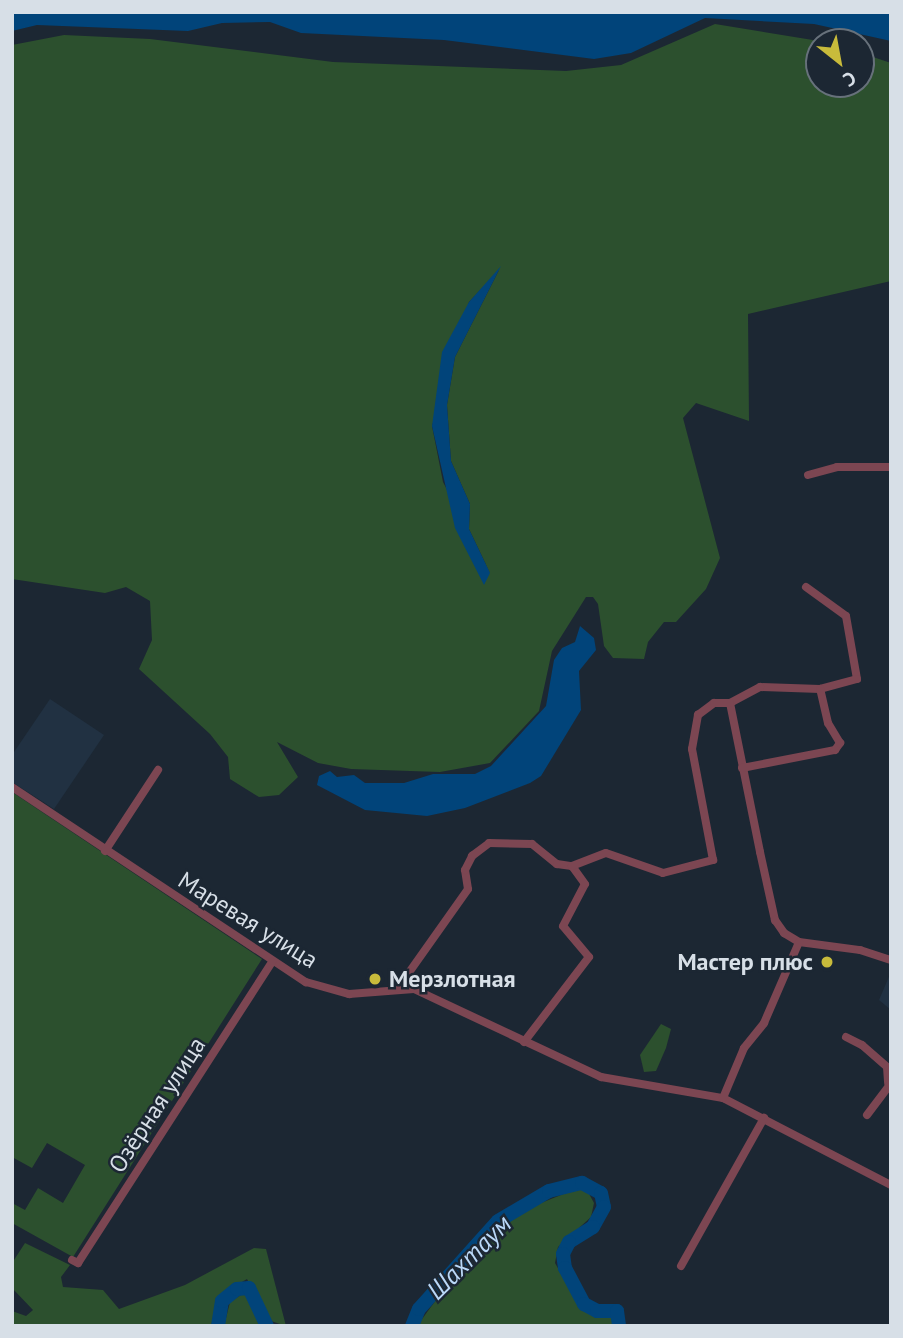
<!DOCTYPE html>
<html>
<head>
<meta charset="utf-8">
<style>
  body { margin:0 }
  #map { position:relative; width:903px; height:1338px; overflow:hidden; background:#1c2733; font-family:"PT Sans",sans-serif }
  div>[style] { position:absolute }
  .built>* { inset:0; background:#213142 }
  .green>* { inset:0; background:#2c502e }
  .water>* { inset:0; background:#01447a }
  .river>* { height:14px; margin:-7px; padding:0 7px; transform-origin:7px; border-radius:7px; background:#01447a }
  .minor>* { height:8px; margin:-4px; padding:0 4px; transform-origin:4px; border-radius:4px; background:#7c4652 }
  .dots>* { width:19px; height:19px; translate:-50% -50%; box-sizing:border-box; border:4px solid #1c2733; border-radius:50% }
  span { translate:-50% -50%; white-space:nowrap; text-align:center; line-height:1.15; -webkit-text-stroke:5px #1c2733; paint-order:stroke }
  .street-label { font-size:24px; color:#d7dfe7 }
  .poi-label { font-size:24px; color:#d7dfe7; font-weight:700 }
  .right { translate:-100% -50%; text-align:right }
  .left { translate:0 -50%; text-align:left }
  .water-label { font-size:26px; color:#bad8f8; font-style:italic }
  .frame { position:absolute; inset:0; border:14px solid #d7dfe7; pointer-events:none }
  .north { position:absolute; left:805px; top:28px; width:70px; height:70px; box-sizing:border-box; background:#1c2733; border:2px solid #67717b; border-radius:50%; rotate:149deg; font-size:19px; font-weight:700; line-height:28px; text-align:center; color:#d7dfe7 }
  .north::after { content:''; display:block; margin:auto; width:24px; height:32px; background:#c8bb3b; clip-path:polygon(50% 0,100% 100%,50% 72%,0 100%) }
</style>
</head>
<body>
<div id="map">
  <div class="built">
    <i style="clip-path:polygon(50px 699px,104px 735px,54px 809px,12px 782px,12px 755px)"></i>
    <i style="clip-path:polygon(891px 972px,891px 1010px,879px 1000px)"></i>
  </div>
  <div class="green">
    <i style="clip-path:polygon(evenodd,715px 24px,825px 42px,819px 42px,819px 84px,861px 84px,861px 53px,891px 63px,891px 281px,748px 314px,749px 421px,696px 403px,683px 418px,720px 558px,706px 589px,676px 622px,664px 622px,648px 642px,644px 659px,613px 658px,604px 646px,598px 604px,593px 597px,586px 597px,552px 651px,539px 711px,490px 763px,440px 772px,351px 769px,318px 763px,277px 742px,298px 777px,279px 795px,259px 797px,230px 779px,228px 757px,210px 734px,139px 669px,152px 640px,150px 601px,126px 587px,105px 593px,12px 579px,12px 45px,64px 35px,150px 39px,333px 62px,566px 71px,621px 65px,715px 24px,499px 270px,455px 357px,447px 405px,451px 461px,470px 504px,469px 529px,490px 573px,443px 482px,432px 426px,469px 302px,499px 270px)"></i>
    <i style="clip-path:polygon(12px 792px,262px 959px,73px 1257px,12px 1223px,12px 1203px,25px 1210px,38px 1188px,63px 1203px,85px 1165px,47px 1143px,32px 1168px,12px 1157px)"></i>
    <i style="clip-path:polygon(661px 1024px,671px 1029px,666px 1048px,656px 1071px,644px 1072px,640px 1055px)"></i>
    <i style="clip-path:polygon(576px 1189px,587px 1190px,594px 1203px,591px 1217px,558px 1247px,555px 1263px,580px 1306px,598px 1316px,612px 1316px,614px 1326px,417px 1326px,452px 1278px,516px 1213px)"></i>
    <i style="clip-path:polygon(25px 1243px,70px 1265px,61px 1277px,63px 1287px,103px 1290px,119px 1309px,185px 1285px,254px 1248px,266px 1249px,286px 1326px,268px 1320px,247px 1279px,218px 1296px,211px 1326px,12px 1326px,12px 1311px,26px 1316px,33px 1310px,12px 1288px,12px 1263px)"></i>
    <i style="clip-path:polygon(244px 1293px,257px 1306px,264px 1326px,224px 1326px,230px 1302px)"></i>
  </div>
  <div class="water">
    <i style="clip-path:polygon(12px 12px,891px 12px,891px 41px,814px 24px,705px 18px,631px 53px,594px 59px,444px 40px,301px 33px,270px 22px,222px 23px,188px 31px,37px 25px,12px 31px)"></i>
    <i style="clip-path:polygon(501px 266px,455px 357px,447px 405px,451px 461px,470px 504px,469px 529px,490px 573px,484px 585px,455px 528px,432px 426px,442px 352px,469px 302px)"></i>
    <i style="clip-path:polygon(580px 626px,594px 638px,596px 650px,579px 671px,581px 710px,541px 776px,530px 783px,465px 808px,427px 816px,365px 810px,317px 785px,319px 776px,330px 771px,337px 777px,354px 775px,365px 783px,404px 783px,433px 774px,475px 774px,491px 766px,546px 706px,554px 660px,562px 648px,575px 642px)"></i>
  </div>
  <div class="river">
    <i style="left:218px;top:1326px;width:25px;rotate:-81deg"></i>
    <i style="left:222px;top:1301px;width:19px;rotate:-39deg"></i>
    <i style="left:237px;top:1289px;width:12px;rotate:-5deg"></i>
    <i style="left:249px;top:1288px;width:42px;rotate:64.7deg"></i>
    <i style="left:412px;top:1326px;width:18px;rotate:-68deg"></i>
    <i style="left:419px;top:1309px;width:118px;rotate:-48.1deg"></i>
    <i style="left:498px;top:1221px;width:59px;rotate:-30.5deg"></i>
    <i style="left:549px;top:1191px;width:34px;rotate:-14deg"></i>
    <i style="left:582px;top:1183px;width:21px;rotate:28deg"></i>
    <i style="left:601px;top:1193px;width:14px;rotate:78deg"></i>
    <i style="left:604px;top:1207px;width:23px;rotate:119deg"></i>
    <i style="left:593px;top:1227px;width:28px;rotate:148deg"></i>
    <i style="left:569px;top:1242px;width:13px;rotate:117deg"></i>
    <i style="left:563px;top:1254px;width:14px;rotate:82deg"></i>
    <i style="left:565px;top:1268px;width:41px;rotate:62.2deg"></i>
    <i style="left:584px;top:1304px;width:15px;rotate:28deg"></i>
    <i style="left:597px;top:1311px;width:20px"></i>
    <i style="left:617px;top:1311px;width:15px;rotate:82deg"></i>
  </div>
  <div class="minor">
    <i style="left:808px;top:475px;width:30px;rotate:-15deg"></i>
    <i style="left:837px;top:467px;width:54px"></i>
    <i style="left:806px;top:587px;width:49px;rotate:35.9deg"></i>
    <i style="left:846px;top:616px;width:64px;rotate:80.1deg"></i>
    <i style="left:857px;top:679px;width:38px;rotate:165deg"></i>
    <i style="left:820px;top:689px;width:60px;rotate:-178.1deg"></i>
    <i style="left:760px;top:687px;width:34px;rotate:152deg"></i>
    <i style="left:730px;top:703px;width:152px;rotate:78.6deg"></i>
    <i style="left:760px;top:852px;width:70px;rotate:77.6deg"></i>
    <i style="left:775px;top:920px;width:16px;rotate:55deg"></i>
    <i style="left:784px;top:933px;width:17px;rotate:31deg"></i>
    <i style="left:799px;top:942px;width:62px;rotate:7.5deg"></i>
    <i style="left:860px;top:950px;width:33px;rotate:18deg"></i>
    <i style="left:742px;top:768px;width:95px;rotate:-11deg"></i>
    <i style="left:835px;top:750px;width:9px;rotate:-54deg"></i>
    <i style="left:840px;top:743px;width:23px;rotate:-121deg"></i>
    <i style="left:828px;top:723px;width:35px;rotate:-103deg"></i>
    <i style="left:12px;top:787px;width:353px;rotate:33.6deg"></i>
    <i style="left:306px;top:982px;width:45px;rotate:15.6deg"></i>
    <i style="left:349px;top:994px;width:65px;rotate:-4.4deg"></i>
    <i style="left:414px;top:989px;width:207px;rotate:25.2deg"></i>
    <i style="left:601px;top:1077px;width:124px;rotate:9.8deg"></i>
    <i style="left:723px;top:1098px;width:189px;rotate:27.4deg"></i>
    <i style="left:105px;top:851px;width:97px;rotate:-56.8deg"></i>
    <i style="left:398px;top:988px;width:121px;rotate:-54.7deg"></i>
    <i style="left:468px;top:889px;width:19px;rotate:-99deg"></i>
    <i style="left:465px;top:870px;width:16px;rotate:-63deg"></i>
    <i style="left:472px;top:856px;width:21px;rotate:-37deg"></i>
    <i style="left:489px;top:843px;width:43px;rotate:1.3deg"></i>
    <i style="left:532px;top:844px;width:32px;rotate:39deg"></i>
    <i style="left:557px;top:864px;width:15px;rotate:8deg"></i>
    <i style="left:846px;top:1037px;width:18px;rotate:27deg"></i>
    <i style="left:862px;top:1045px;width:33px;rotate:41deg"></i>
    <i style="left:887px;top:1067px;width:16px;rotate:86deg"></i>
    <i style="left:524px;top:1042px;width:107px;rotate:-52.6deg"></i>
    <i style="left:589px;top:957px;width:40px;rotate:-130deg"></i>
    <i style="left:563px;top:926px;width:47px;rotate:-62.4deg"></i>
    <i style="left:585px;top:884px;width:22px;rotate:-126deg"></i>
    <i style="left:572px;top:866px;width:36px;rotate:-21deg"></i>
    <i style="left:606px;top:853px;width:60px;rotate:19.3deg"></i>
    <i style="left:663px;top:873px;width:52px;rotate:-14.6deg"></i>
    <i style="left:713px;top:860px;width:113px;rotate:-100.7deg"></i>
    <i style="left:692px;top:749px;width:35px;rotate:-80deg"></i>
    <i style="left:698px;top:715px;width:20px;rotate:-37deg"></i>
    <i style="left:714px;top:703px;width:16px"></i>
    <i style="left:723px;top:1098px;width:54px;rotate:-67.2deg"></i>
    <i style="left:744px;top:1048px;width:32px;rotate:-51deg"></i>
    <i style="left:764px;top:1023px;width:88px;rotate:-66.6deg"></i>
    <i style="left:867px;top:1115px;width:40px;rotate:-53deg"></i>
    <i style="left:72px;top:1260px;width:7px;rotate:27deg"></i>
    <i style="left:78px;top:1263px;width:358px;rotate:-57.2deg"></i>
    <i style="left:681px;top:1266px;width:170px;rotate:-60.7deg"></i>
  </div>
  <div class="dots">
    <i style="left:827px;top:962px;background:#c8bb3b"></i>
    <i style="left:375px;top:979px;background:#c8bb3b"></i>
  </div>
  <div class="street-label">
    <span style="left:248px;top:920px;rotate:32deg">Маревая улица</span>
    <span style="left:157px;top:1105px;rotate:-57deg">Озёрная улица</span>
  </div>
  <div class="poi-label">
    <span class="right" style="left:813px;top:962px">Мастер плюс</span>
    <span class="left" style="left:389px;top:979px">Мерзлотная</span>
  </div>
  <div class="water-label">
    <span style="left:469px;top:1257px;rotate:-45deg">Шахтаум</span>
  </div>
  <div class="frame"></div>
  <div class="north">С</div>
</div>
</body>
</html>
